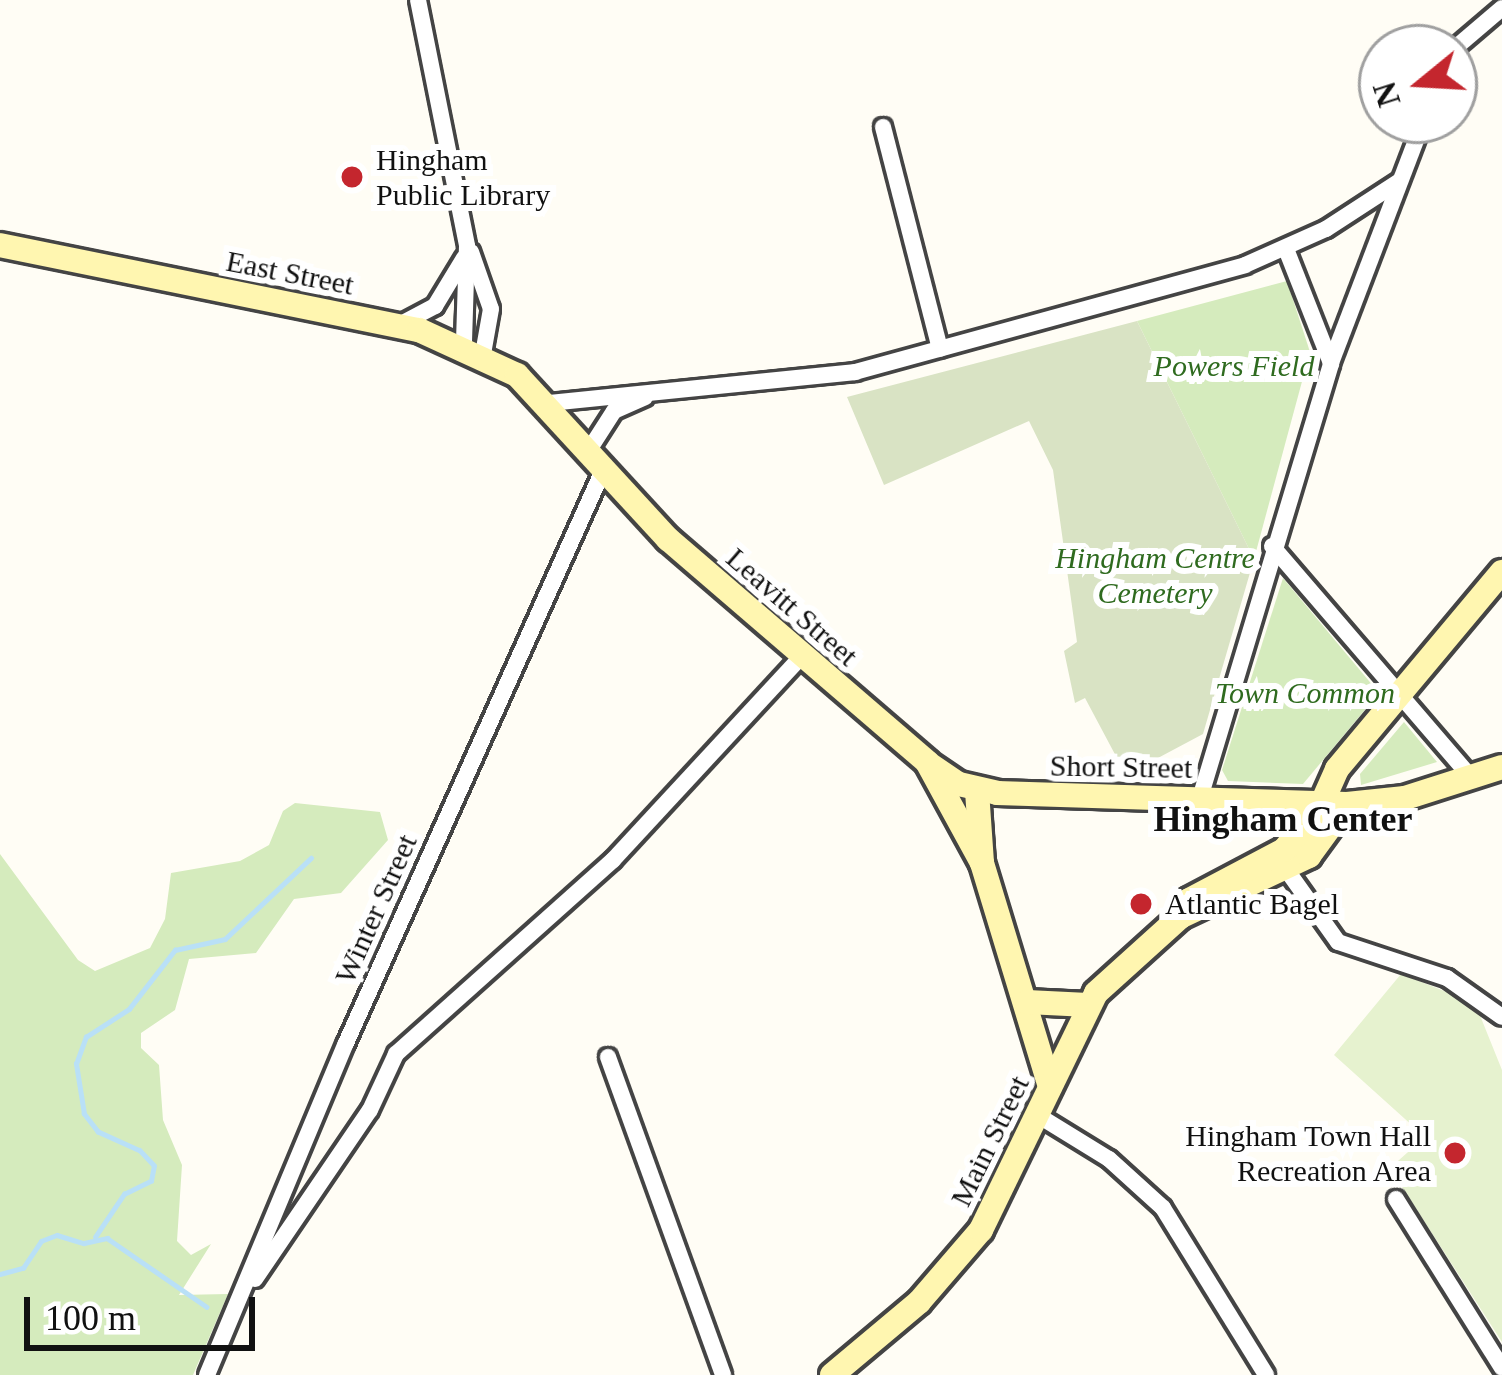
<!DOCTYPE html>
<html>
<head>
<meta charset="utf-8">
<style>
  body { margin:0 }
  #map { position:relative; width:1502px; height:1375px; overflow:hidden; background:#fffdf5; font-family:"Times New Roman",serif }
  div>[style] { position:absolute }
  .green>* { inset:0; background:#d5ebbd }
  .cemetery>* { inset:0; background:#d9e3c4 }
  .pitch>* { inset:0; background:#e6f2cf }
  .stream>* { height:4.5px; margin:-2.25px; padding:0 2.25px; transform-origin:2.25px; border-radius:2.25px; background:#b9e0f7 }
  .roads { filter:drop-shadow(3px 0 #444) drop-shadow(-3px 0 #444) drop-shadow(0 3px #444) drop-shadow(0 -3px #444) }
  .street>* { height:16px; margin:-8px; padding:0 8px; transform-origin:8px; border-radius:8px; background:#fff }
  .secondary>* { height:24px; margin:-12px; padding:0 12px; transform-origin:12px; border-radius:12px; background:#fff6b0 }
  .dots>* { width:33px; height:33px; translate:-50% -50%; box-sizing:border-box; border:6px solid #fff; border-radius:50% }
  span { translate:-50% -50%; white-space:nowrap; text-align:center; line-height:1.15; -webkit-text-stroke:12px #fff; paint-order:stroke }
  .poi-label { font-size:30px; color:#111 }
  .left { translate:0 -50%; text-align:left }
  .right { translate:-100% -50%; text-align:right }
  .street-label { font-size:30px; color:#111 }
  .park-label { font-size:30px; color:#2f6b1f; font-style:italic }
  .quarter-label { font-size:36px; color:#111; font-weight:700 }
  .north { position:absolute; left:1358px; top:24px; width:120px; height:120px; box-sizing:border-box; background:#fff; border:3px solid #a0a0a0; border-radius:50%; rotate:252deg; font-size:33px; font-weight:700; line-height:48px; text-align:center; color:#111 }
  .north::after { content:''; display:block; margin:auto; width:42px; height:54px; background:#c4262e; clip-path:polygon(50% 0,100% 100%,50% 72%,0 100%) }
  .scale { position:absolute; left:24px; top:1297px; width:231px; height:54px; box-sizing:border-box; border:6px solid #111; border-top:0; padding-left:15px; font-size:36px; line-height:42px; white-space:nowrap; color:#111; -webkit-text-stroke:9px #fff; paint-order:stroke }
</style>
</head>
<body>
<div id="map">
  <div class="green">
    <i style="clip-path:polygon(1287px 281px,1310px 352px,1254px 559px,1137px 321px)"></i>
    <i style="clip-path:polygon(1283px 578px,1379px 693px,1303px 784px,1228px 781px,1222px 770px)"></i>
    <i style="clip-path:polygon(1404px 722px,1437px 762px,1361px 785px,1360px 774px)"></i>
    <i style="clip-path:polygon(295px 803px,380px 812px,388px 840px,341px 893px,294px 899px,256px 953px,189px 959px,175px 1010px,141px 1033px,141px 1048px,159px 1065px,163px 1120px,182px 1165px,177px 1241px,191px 1255px,211px 1244px,179px 1295px,228px 1294px,193px 1375px,0 1375px,0 854px,78px 960px,95px 971px,150px 948px,165px 919px,171px 873px,240px 861px,269px 845px,283px 811px)"></i>
  </div>
  <div class="cemetery">
    <i style="clip-path:polygon(1137px 321px,1254px 559px,1203px 734px,1126px 775px,1085px 698px,1075px 703px,1064px 651px,1077px 642px,1053px 470px,1029px 421px,884px 485px,847px 397px)"></i>
  </div>
  <div class="pitch">
    <i style="clip-path:polygon(1401px 974px,1475px 1003px,1502px 1070px,1502px 1342px,1390px 1168px,1425px 1137px,1334px 1055px)"></i>
  </div>
  <div class="stream">
    <i style="left:95px;top:1237px;width:52px;rotate:-56deg"></i>
    <i style="left:124px;top:1194px;width:30px;rotate:-26deg"></i>
    <i style="left:151px;top:1181px;width:15px;rotate:-79deg"></i>
    <i style="left:154px;top:1166px;width:21px;rotate:-133deg"></i>
    <i style="left:140px;top:1151px;width:46px;rotate:-155.7deg"></i>
    <i style="left:98px;top:1132px;width:23px;rotate:-128deg"></i>
    <i style="left:84px;top:1114px;width:51px;rotate:-99.1deg"></i>
    <i style="left:76px;top:1064px;width:29px;rotate:-70deg"></i>
    <i style="left:86px;top:1037px;width:51px;rotate:-33.1deg"></i>
    <i style="left:129px;top:1009px;width:75px;rotate:-52.1deg"></i>
    <i style="left:175px;top:950px;width:51px;rotate:-12.4deg"></i>
    <i style="left:225px;top:939px;width:118px;rotate:-43.3deg"></i>
    <i style="left:0;top:1274px;width:24px;rotate:-15deg"></i>
    <i style="left:23px;top:1268px;width:32px;rotate:-56deg"></i>
    <i style="left:41px;top:1241px;width:17px;rotate:-21deg"></i>
    <i style="left:57px;top:1235px;width:28px;rotate:17deg"></i>
    <i style="left:84px;top:1243px;width:24px;rotate:-12deg"></i>
    <i style="left:107px;top:1238px;width:121px;rotate:34.6deg"></i>
  </div>
  <div class="roads">
    <div class="street">
      <i style="left:418px;top:0;width:251px;rotate:78.7deg"></i>
      <i style="left:467px;top:246px;width:98px;rotate:91.8deg"></i>
      <i style="left:1454px;top:49px;width:63px;rotate:-40.5deg"></i>
      <i style="left:883px;top:127px;width:229px;rotate:75.6deg"></i>
      <i style="left:1286px;top:249px;width:123px;rotate:68.5deg"></i>
      <i style="left:471px;top:252px;width:60px;rotate:70.7deg"></i>
      <i style="left:491px;top:309px;width:46px;rotate:100.1deg"></i>
      <i style="left:399px;top:325px;width:41px;rotate:-27.8deg"></i>
      <i style="left:435px;top:306px;width:56px;rotate:-58.9deg"></i>
      <i style="left:550px;top:403px;width:307px;rotate:-5.8deg"></i>
      <i style="left:855px;top:372px;width:404px;rotate:-15.3deg"></i>
      <i style="left:1245px;top:265px;width:89px;rotate:-24deg"></i>
      <i style="left:1326px;top:229px;width:88px;rotate:-33deg"></i>
      <i style="left:589px;top:450px;width:46px;rotate:-57.3deg"></i>
      <i style="left:614px;top:411px;width:34px;rotate:-24deg"></i>
      <i style="left:1272px;top:546px;width:305px;rotate:49.3deg"></i>
      <i style="left:1200px;top:798px;width:454px;rotate:-73.2deg"></i>
      <i style="left:1331px;top:363px;width:260px;rotate:-69.1deg"></i>
      <i style="left:1281px;top:862px;width:98px;rotate:54.5deg"></i>
      <i style="left:1338px;top:942px;width:115px;rotate:18.3deg"></i>
      <i style="left:1447px;top:978px;width:67px;rotate:35.3deg"></i>
      <i style="left:608px;top:1057px;width:338px;rotate:70.1deg"></i>
      <i style="left:1039px;top:1116px;width:82px;rotate:31.6deg"></i>
      <i style="left:1109px;top:1159px;width:73px;rotate:42.2deg"></i>
      <i style="left:1163px;top:1208px;width:196px;rotate:58.3deg"></i>
      <i style="left:1396px;top:1199px;width:199px;rotate:57.9deg"></i>
      <i style="left:255px;top:1279px;width:204px;rotate:-55.8deg"></i>
      <i style="left:370px;top:1110px;width:62px;rotate:-65.1deg"></i>
      <i style="left:396px;top:1054px;width:291px;rotate:-41.8deg"></i>
      <i style="left:613px;top:860px;width:280px;rotate:-47.2deg"></i>
      <i style="left:207px;top:1375px;width:360px;rotate:-67.3deg"></i>
      <i style="left:346px;top:1043px;width:630px;rotate:-65.83deg"></i>
    </div>
    <div class="secondary">
      <i style="left:0;top:245px;width:428px;rotate:11.5deg"></i>
      <i style="left:419px;top:330px;width:108px;rotate:24.7deg"></i>
      <i style="left:517px;top:375px;width:223px;rotate:47.4deg"></i>
      <i style="left:668px;top:539px;width:342px;rotate:40.7deg"></i>
      <i style="left:927px;top:762px;width:115px;rotate:61.4deg"></i>
      <i style="left:929px;top:764px;width:36px;rotate:34deg"></i>
      <i style="left:959px;top:784px;width:39px;rotate:13deg"></i>
      <i style="left:997px;top:793px;width:350px;rotate:1.8deg"></i>
      <i style="left:1347px;top:804px;width:58px;rotate:-5.9deg"></i>
      <i style="left:1405px;top:798px;width:102px;rotate:-17.7deg"></i>
      <i style="left:977px;top:791px;width:72px;rotate:86deg"></i>
      <i style="left:982px;top:863px;width:234px;rotate:73.1deg"></i>
      <i style="left:1322px;top:803px;width:37px;rotate:-66deg"></i>
      <i style="left:1337px;top:769px;width:257px;rotate:-50.1deg"></i>
      <i style="left:1180px;top:917px;width:143px;rotate:-25.3deg"></i>
      <i style="left:1309px;top:856px;width:41px;rotate:-54deg"></i>
      <i style="left:1333px;top:823px;width:23px;rotate:-119deg"></i>
      <i style="left:1027px;top:1002px;width:61px;rotate:2.8deg"></i>
      <i style="left:832px;top:1375px;width:114px;rotate:-40deg"></i>
      <i style="left:919px;top:1302px;width:95px;rotate:-49.3deg"></i>
      <i style="left:981px;top:1230px;width:263px;rotate:-64.1deg"></i>
      <i style="left:1096px;top:993px;width:113px;rotate:-42.1deg"></i>
      <i style="left:1180px;top:917px;width:19px;rotate:-62deg"></i>
      <i style="left:1189px;top:900px;width:107px;rotate:-27.8deg"></i>
      <i style="left:1284px;top:850px;width:60px;rotate:-51deg"></i>
    </div>
  </div>
  <div class="dots">
    <i style="left:352px;top:177px;background:#c4262e"></i>
    <i style="left:1141px;top:904px;background:#c4262e"></i>
    <i style="left:1455px;top:1153px;background:#c4262e"></i>
  </div>
  <div class="poi-label">
    <span class="left" style="left:376px;top:177px">Hingham<br>Public Library</span>
    <span class="left" style="left:1165px;top:904px">Atlantic Bagel</span>
    <span class="right" style="left:1431px;top:1153px">Hingham Town Hall<br>Recreation Area</span>
  </div>
  <div class="street-label">
    <span style="left:290px;top:273px;rotate:11deg">East Street</span>
    <span style="left:792px;top:607px;rotate:41deg">Leavitt Street</span>
    <span style="left:1121px;top:767px;rotate:1deg">Short Street</span>
    <span style="left:376px;top:909px;rotate:-66deg">Winter Street</span>
    <span style="left:990px;top:1141px;rotate:-64deg">Main Street</span>
  </div>
  <div class="park-label">
    <span style="left:1234px;top:366px">Powers Field</span>
    <span style="left:1155px;top:575px">Hingham Centre<br>Cemetery</span>
    <span style="left:1305px;top:693px">Town Common</span>
  </div>
  <div class="quarter-label">
    <span style="left:1283px;top:820px">Hingham Center</span>
  </div>
  <div class="north">N</div>
  <div class="scale">100 m</div>
</div>
</body>
</html>
